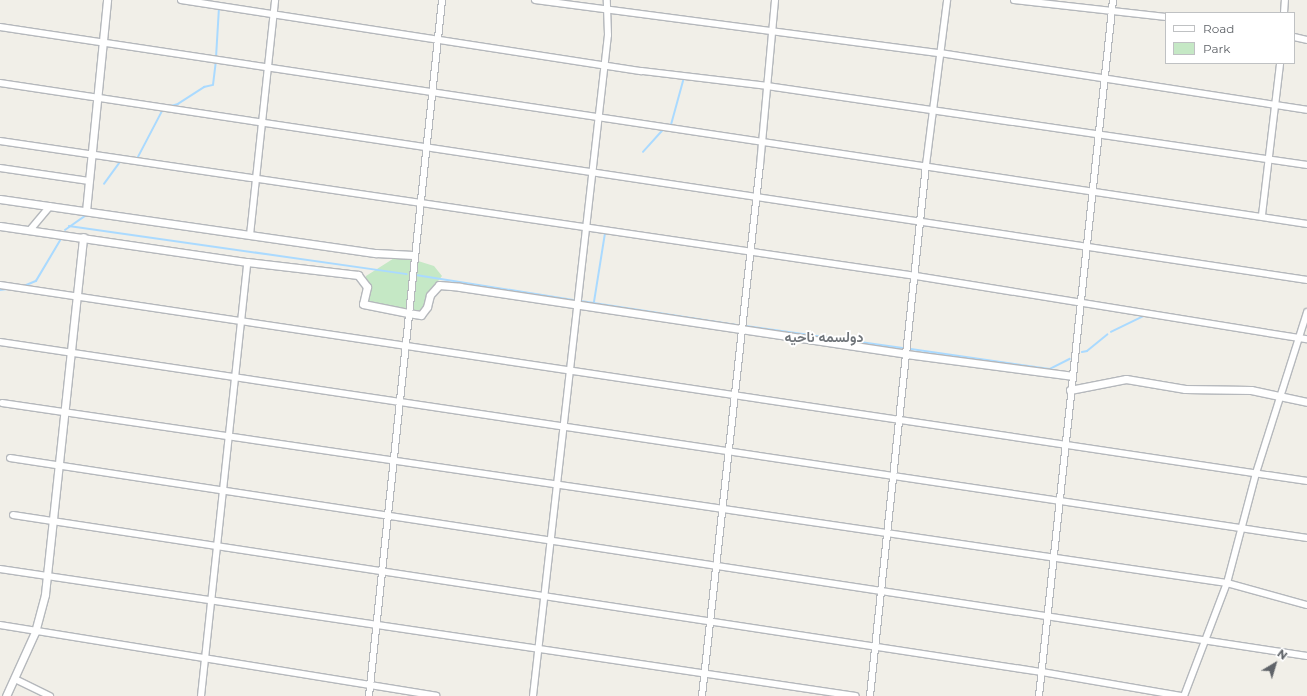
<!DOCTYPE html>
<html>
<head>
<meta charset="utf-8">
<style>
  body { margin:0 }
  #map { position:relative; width:1307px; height:696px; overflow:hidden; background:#f1efe8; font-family:Montserrat,Vazirmatn,sans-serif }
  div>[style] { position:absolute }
  .green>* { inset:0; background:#c5e8c5 }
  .stream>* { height:1.5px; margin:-0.75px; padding:0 0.75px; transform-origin:0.75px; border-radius:0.75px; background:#aadaff }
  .roads { filter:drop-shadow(1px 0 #b5b8bc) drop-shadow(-1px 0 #b5b8bc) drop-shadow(0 1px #b5b8bc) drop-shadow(0 -1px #b5b8bc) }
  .minor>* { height:6px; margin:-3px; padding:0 3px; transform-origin:3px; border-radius:3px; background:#fff }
  .tertiary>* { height:7px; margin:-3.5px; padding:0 3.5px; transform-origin:3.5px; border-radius:3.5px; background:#fff }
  span { translate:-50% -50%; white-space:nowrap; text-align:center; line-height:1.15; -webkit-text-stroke:3.5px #fff; paint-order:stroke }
  .district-label { font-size:14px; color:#70757a; font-weight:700 }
  .legend { position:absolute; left:1165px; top:12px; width:130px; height:52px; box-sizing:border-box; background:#fff; border:1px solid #bfc1c3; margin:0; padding:5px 7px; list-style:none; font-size:12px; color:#5f6368 }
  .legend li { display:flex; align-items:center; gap:8px; height:20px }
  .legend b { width:20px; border:1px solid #bfc1c3 }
  .north { position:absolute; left:1255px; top:644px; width:40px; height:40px; -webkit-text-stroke:3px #fff; paint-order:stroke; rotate:38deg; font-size:11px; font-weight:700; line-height:16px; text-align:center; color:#5f6368 }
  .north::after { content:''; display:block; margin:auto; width:14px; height:18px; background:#5f6368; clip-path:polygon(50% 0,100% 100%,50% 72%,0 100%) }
</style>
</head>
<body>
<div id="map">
  <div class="green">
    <i style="clip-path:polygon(399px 255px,434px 266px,442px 276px,428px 294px,424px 307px,419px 312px,366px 301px,366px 276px)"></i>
  </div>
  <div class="stream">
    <i style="left:216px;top:58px;width:50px;rotate:-86.6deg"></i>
    <i style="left:171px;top:106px;width:7px;rotate:-16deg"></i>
    <i style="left:178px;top:104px;width:31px;rotate:-33deg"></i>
    <i style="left:204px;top:87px;width:9px;rotate:-13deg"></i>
    <i style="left:213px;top:85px;width:23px;rotate:-83deg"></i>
    <i style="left:671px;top:125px;width:46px;rotate:-74.7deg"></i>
    <i style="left:643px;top:152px;width:30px;rotate:-48deg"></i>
    <i style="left:138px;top:157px;width:52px;rotate:-62.4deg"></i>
    <i style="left:104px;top:184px;width:27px;rotate:-54deg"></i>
    <i style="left:69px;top:226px;width:341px;rotate:8.1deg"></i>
    <i style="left:65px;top:230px;width:24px;rotate:-35deg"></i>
    <i style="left:416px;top:275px;width:159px;rotate:9deg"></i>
    <i style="left:24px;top:286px;width:13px;rotate:-23deg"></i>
    <i style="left:36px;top:281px;width:49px;rotate:-59.2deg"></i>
    <i style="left:0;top:290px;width:7px;rotate:-8deg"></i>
    <i style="left:581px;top:301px;width:159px;rotate:8.7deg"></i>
    <i style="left:594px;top:302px;width:70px;rotate:-80.9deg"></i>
    <i style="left:746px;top:326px;width:158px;rotate:8deg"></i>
    <i style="left:1111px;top:332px;width:39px;rotate:-26deg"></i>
    <i style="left:911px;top:349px;width:140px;rotate:8.2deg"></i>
    <i style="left:1050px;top:369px;width:22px;rotate:-27deg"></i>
    <i style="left:1082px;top:352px;width:5px;rotate:-11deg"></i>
    <i style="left:1087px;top:351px;width:26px;rotate:-39deg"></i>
  </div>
  <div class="roads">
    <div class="minor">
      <i style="left:181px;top:0;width:466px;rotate:8.8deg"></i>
      <i style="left:642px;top:71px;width:126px;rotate:6.8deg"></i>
      <i style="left:767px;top:86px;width:546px;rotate:8.32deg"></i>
      <i style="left:535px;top:0;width:408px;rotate:7.5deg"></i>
      <i style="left:940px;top:53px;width:371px;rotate:8.8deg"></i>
      <i style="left:1014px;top:0;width:153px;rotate:6.4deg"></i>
      <i style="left:1284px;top:13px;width:13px;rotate:-86deg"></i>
      <i style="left:0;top:27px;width:1322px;rotate:8.57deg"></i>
      <i style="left:1294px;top:37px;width:13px;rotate:13deg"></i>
      <i style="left:0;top:83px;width:1322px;rotate:8.57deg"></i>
      <i style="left:0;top:141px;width:926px;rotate:8.38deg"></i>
      <i style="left:916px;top:276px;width:396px;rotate:9.2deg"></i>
      <i style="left:0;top:168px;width:90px;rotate:8.3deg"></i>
      <i style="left:1262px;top:215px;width:153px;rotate:-83.2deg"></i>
      <i style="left:30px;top:230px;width:31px;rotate:-50deg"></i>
      <i style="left:250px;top:235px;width:236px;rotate:-83.9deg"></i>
      <i style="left:0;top:285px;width:1322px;rotate:8.53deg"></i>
      <i style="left:0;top:342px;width:1322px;rotate:8.53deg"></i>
      <i style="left:2px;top:403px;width:1238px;rotate:8.36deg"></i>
      <i style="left:1227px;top:583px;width:83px;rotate:15.4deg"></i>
      <i style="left:10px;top:458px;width:1312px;rotate:8.68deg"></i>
      <i style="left:13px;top:515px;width:1041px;rotate:8.68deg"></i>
      <i style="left:1042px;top:672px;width:141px;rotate:9.8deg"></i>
      <i style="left:0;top:569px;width:865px;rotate:8.44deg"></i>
      <i style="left:0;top:625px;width:442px;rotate:9.2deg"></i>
      <i style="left:15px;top:679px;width:39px;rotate:26deg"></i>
      <i style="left:201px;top:696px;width:436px;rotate:-83.9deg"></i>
      <i style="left:369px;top:696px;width:700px;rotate:-84.01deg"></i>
      <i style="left:533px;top:696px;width:665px;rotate:-83.53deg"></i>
      <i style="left:608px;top:35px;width:35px;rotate:-92deg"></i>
      <i style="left:702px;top:696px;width:534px;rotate:-83.77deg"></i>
      <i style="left:760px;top:165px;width:166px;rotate:-84.8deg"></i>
      <i style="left:870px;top:696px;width:534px;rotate:-83.98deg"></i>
      <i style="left:926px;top:165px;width:166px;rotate:-82.7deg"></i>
      <i style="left:1039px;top:696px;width:700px;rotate:-83.93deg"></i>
      <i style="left:1184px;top:696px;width:121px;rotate:-69.2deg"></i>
      <i style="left:1227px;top:583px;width:114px;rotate:-75.2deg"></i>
      <i style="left:1256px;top:473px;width:169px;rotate:-72.4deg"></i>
    </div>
    <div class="tertiary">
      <i style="left:0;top:199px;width:380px;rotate:8.2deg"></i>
      <i style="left:376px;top:253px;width:37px;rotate:3deg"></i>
      <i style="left:86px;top:211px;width:212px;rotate:-84.3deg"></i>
      <i style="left:0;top:226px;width:250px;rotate:8.3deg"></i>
      <i style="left:247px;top:262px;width:112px;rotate:6.7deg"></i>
      <i style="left:358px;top:275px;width:15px;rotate:53deg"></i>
      <i style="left:367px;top:287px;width:17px;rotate:103deg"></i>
      <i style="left:363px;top:304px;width:46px;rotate:11.3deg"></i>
      <i style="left:408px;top:313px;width:13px;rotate:9deg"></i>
      <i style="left:421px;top:315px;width:10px;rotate:-53deg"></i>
      <i style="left:427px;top:307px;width:12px;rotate:-76deg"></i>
      <i style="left:430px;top:295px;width:13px;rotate:-48deg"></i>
      <i style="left:439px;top:285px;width:21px;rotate:5deg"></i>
      <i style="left:460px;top:287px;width:451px;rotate:8.5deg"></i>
      <i style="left:906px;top:354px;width:167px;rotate:7.5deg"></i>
      <i style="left:1070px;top:390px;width:57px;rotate:-11.1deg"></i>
      <i style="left:1126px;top:379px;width:60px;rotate:9.6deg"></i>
      <i style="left:1185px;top:389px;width:66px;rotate:0.9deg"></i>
      <i style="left:1251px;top:390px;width:57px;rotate:12.1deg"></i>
      <i style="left:6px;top:696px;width:70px;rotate:-65.6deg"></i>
      <i style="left:35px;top:632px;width:39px;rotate:-75deg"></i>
      <i style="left:45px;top:594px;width:359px;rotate:-83.9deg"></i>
    </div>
  </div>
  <div class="district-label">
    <span style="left:824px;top:337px">دولسمه ناحیه</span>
  </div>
  <ul class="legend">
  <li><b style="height:5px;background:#fff"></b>Road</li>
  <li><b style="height:11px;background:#c5e8c5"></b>Park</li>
  </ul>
  <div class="north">N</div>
</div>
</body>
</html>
